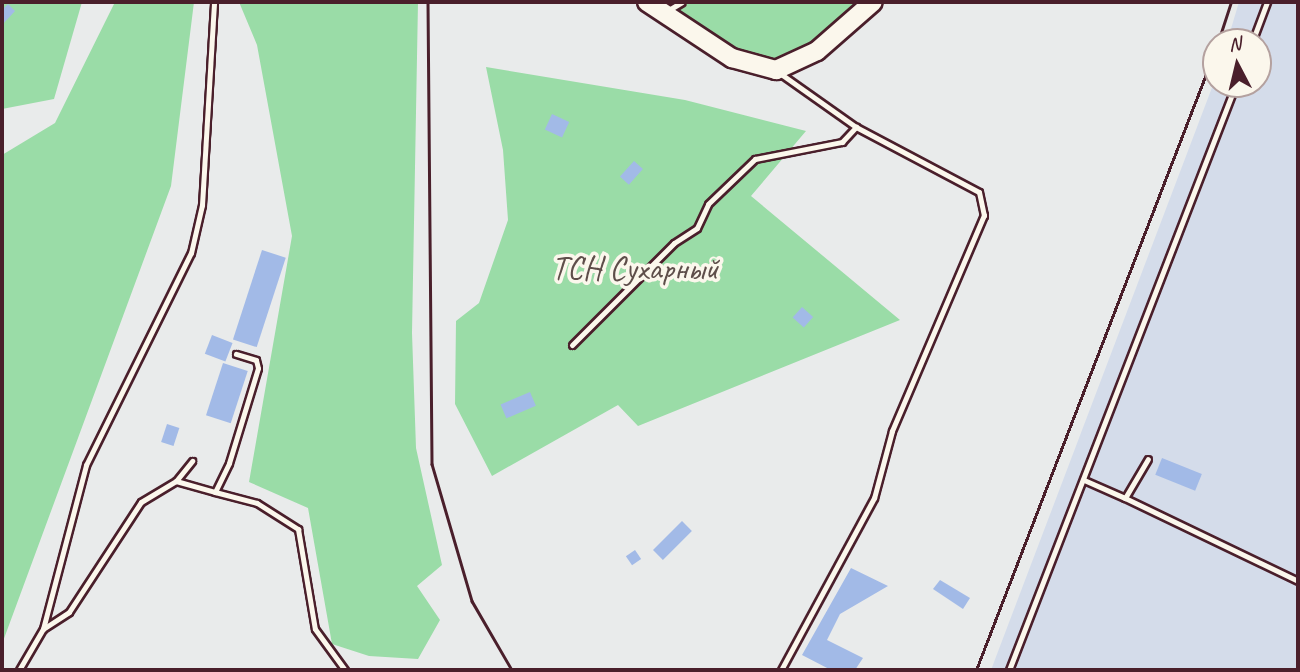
<!DOCTYPE html>
<html>
<head>
<meta charset="utf-8">
<style>
  body { margin:0 }
  #map { position:relative; width:1300px; height:672px; overflow:hidden; background:#e9ebeb; font-family:Caveat,sans-serif }
  div>[style] { position:absolute }
  .built>* { inset:0; background:#d4dcea }
  .green>* { inset:0; background:#9adca7 }
  .building>* { inset:0; background:#a2bae7; transform-origin:0 0 }
  .roads { filter:drop-shadow(2px 0 #4a1f2b) drop-shadow(-2px 0 #4a1f2b) drop-shadow(0 2px #4a1f2b) drop-shadow(0 -2px #4a1f2b) }
  .lane>* { height:5px; margin:-2.5px; padding:0 2.5px; transform-origin:2.5px; border-radius:2.5px; background:#fbf7ec }
  .primary>* { height:18px; margin:-9px; padding:0 9px; transform-origin:9px; border-radius:9px; background:#fbf7ec }
  .rail>* { height:2.5px; margin:-1.25px; padding:0 1.25px; transform-origin:1.25px; border-radius:1.25px; background:#4a1f2b }
  span { translate:-50% -50%; white-space:nowrap; text-align:center; line-height:1.15; -webkit-text-stroke:7px #fbf7ec; paint-order:stroke }
  .park-label { font-size:33px; color:#5e4e4a }
  .frame { position:absolute; inset:0; border:4px solid #4a1f2b; pointer-events:none }
  .north { position:absolute; left:1202px; top:28px; width:70px; height:70px; box-sizing:border-box; background:#fbf7ec; border:2px solid #b4a19f; border-radius:50%; rotate:353deg; font-size:19px; font-weight:700; line-height:28px; text-align:center; color:#4a1f2b }
  .north::after { content:''; display:block; margin:auto; width:24px; height:32px; background:#4a1f2b; clip-path:polygon(50% 0,100% 100%,50% 72%,0 100%) }
</style>
</head>
<body>
<div id="map">
  <div class="built">
    <i style="clip-path:polygon(1239px 2px,1298px 2px,1298px 670px,991px 670px,1216px 77px,1216px 84px,1258px 84px,1258px 42px,1227px 42px)"></i>
  </div>
  <div class="green">
    <i style="clip-path:polygon(2px 2px,82px 2px,54px 99px,2px 109px)"></i>
    <i style="clip-path:polygon(115px 2px,194px 2px,171px 186px,2px 644px,2px 155px,55px 123px)"></i>
    <i style="clip-path:polygon(239px 2px,418px 2px,412px 333px,416px 448px,442px 565px,417px 586px,440px 620px,418px 659px,369px 656px,332px 644px,308px 508px,249px 482px,292px 236px,257px 45px)"></i>
    <i style="clip-path:polygon(663px 2px,863px 2px,809px 50px,771px 62px,737px 52px)"></i>
    <i style="clip-path:polygon(486px 67px,685px 100px,806px 131px,751px 196px,900px 320px,638px 426px,618px 405px,492px 476px,455px 404px,456px 321px,479px 303px,508px 220px,503px 150px)"></i>
  </div>
  <div class="building">
    <i style="clip-path:polygon(8px 4px,15px 11px,2px 25px,2px 10px)"></i>
    <i style="left:552px;top:114px;width:19px;height:17px;rotate:25deg"></i>
    <i style="left:634px;top:161px;width:12px;height:21px;rotate:42deg"></i>
    <i style="left:262px;top:250px;width:25px;height:94px;rotate:18deg"></i>
    <i style="left:802px;top:307px;width:15px;height:14px;rotate:42deg"></i>
    <i style="left:212px;top:335px;width:22px;height:20px;rotate:21deg"></i>
    <i style="left:223px;top:363px;width:26px;height:55px;rotate:18deg"></i>
    <i style="left:530px;top:392px;width:15px;height:32px;rotate:67deg"></i>
    <i style="left:167px;top:424px;width:13px;height:19px;rotate:18deg"></i>
    <i style="left:1162px;top:458px;width:43px;height:18px;rotate:22deg"></i>
    <i style="left:682px;top:521px;width:14px;height:41px;rotate:45deg"></i>
    <i style="left:635px;top:550px;width:11px;height:11px;rotate:56deg"></i>
    <i style="clip-path:polygon(851px 568px,888px 586px,840px 614px,827px 640px,863px 658px,855px 670px,831px 670px,802px 655px)"></i>
    <i style="clip-path:polygon(940px 580px,970px 598px,963px 609px,933px 589px)"></i>
  </div>
  <div class="roads">
    <div class="lane">
      <i style="left:667px;top:11px;width:17px;rotate:-31deg"></i>
      <i style="left:1252px;top:42px;width:43px;rotate:-69.4deg"></i>
      <i style="left:778px;top:72px;width:95px;rotate:35.2deg"></i>
      <i style="left:856px;top:127px;width:139px;rotate:27.9deg"></i>
      <i style="left:979px;top:192px;width:24px;rotate:78deg"></i>
      <i style="left:984px;top:215px;width:235px;rotate:113.1deg"></i>
      <i style="left:892px;top:431px;width:69px;rotate:105deg"></i>
      <i style="left:874px;top:498px;width:196px;rotate:118.4deg"></i>
      <i style="left:572px;top:345px;width:144px;rotate:-45deg"></i>
      <i style="left:674px;top:243px;width:27px;rotate:-33deg"></i>
      <i style="left:697px;top:228px;width:26px;rotate:-65deg"></i>
      <i style="left:708px;top:204px;width:65px;rotate:-43.8deg"></i>
      <i style="left:755px;top:159px;width:89px;rotate:-11.1deg"></i>
      <i style="left:842px;top:142px;width:21px;rotate:-47deg"></i>
      <i style="left:1084px;top:480px;width:45px;rotate:23.7deg"></i>
      <i style="left:1125px;top:498px;width:45px;rotate:-59.5deg"></i>
      <i style="left:176px;top:481px;width:41px;rotate:15.8deg"></i>
      <i style="left:215px;top:492px;width:32px;rotate:-64deg"></i>
      <i style="left:229px;top:463px;width:99px;rotate:-73deg"></i>
      <i style="left:258px;top:368px;width:8px;rotate:-104deg"></i>
      <i style="left:256px;top:360px;width:21px;rotate:-163deg"></i>
      <i style="left:215px;top:492px;width:43px;rotate:14.7deg"></i>
      <i style="left:257px;top:503px;width:49px;rotate:32.4deg"></i>
      <i style="left:298px;top:529px;width:101px;rotate:80.4deg"></i>
      <i style="left:315px;top:629px;width:51px;rotate:53.8deg"></i>
      <i style="left:1125px;top:498px;width:192px;rotate:25.6deg"></i>
      <i style="left:43px;top:629px;width:31px;rotate:-33deg"></i>
      <i style="left:69px;top:612px;width:131px;rotate:-56.8deg"></i>
      <i style="left:141px;top:502px;width:41px;rotate:-31deg"></i>
      <i style="left:176px;top:481px;width:26px;rotate:-51deg"></i>
      <i style="left:19px;top:670px;width:48px;rotate:-59.7deg"></i>
      <i style="left:43px;top:629px;width:170px;rotate:-75.3deg"></i>
      <i style="left:86px;top:465px;width:237px;rotate:-63.7deg"></i>
      <i style="left:191px;top:253px;width:49px;rotate:-77.1deg"></i>
      <i style="left:202px;top:205px;width:203px;rotate:-86.6deg"></i>
      <i style="left:1009px;top:670px;width:628px;rotate:-68.83deg"></i>
    </div>
    <div class="primary">
      <i style="left:647px;top:2px;width:102px;rotate:33.4deg"></i>
      <i style="left:732px;top:58px;width:46px;rotate:15.3deg"></i>
      <i style="left:776px;top:70px;width:45px;rotate:-24.9deg"></i>
      <i style="left:817px;top:51px;width:74px;rotate:-41.2deg"></i>
    </div>
  </div>
  <div class="rail">
    <i style="left:428px;top:2px;width:462px;rotate:89.5deg"></i>
    <i style="left:432px;top:464px;width:143px;rotate:73.7deg"></i>
    <i style="left:472px;top:601px;width:80px;rotate:59.9deg"></i>
    <i style="left:1218px;top:42px;width:42px;rotate:-72deg"></i>
    <i style="left:976px;top:670px;width:667px;rotate:-68.9deg"></i>
  </div>
  <div class="park-label">
    <span style="left:635px;top:269px">ТСН Сухарный</span>
  </div>
  <div class="frame"></div>
  <div class="north">N</div>
</div>
</body>
</html>
